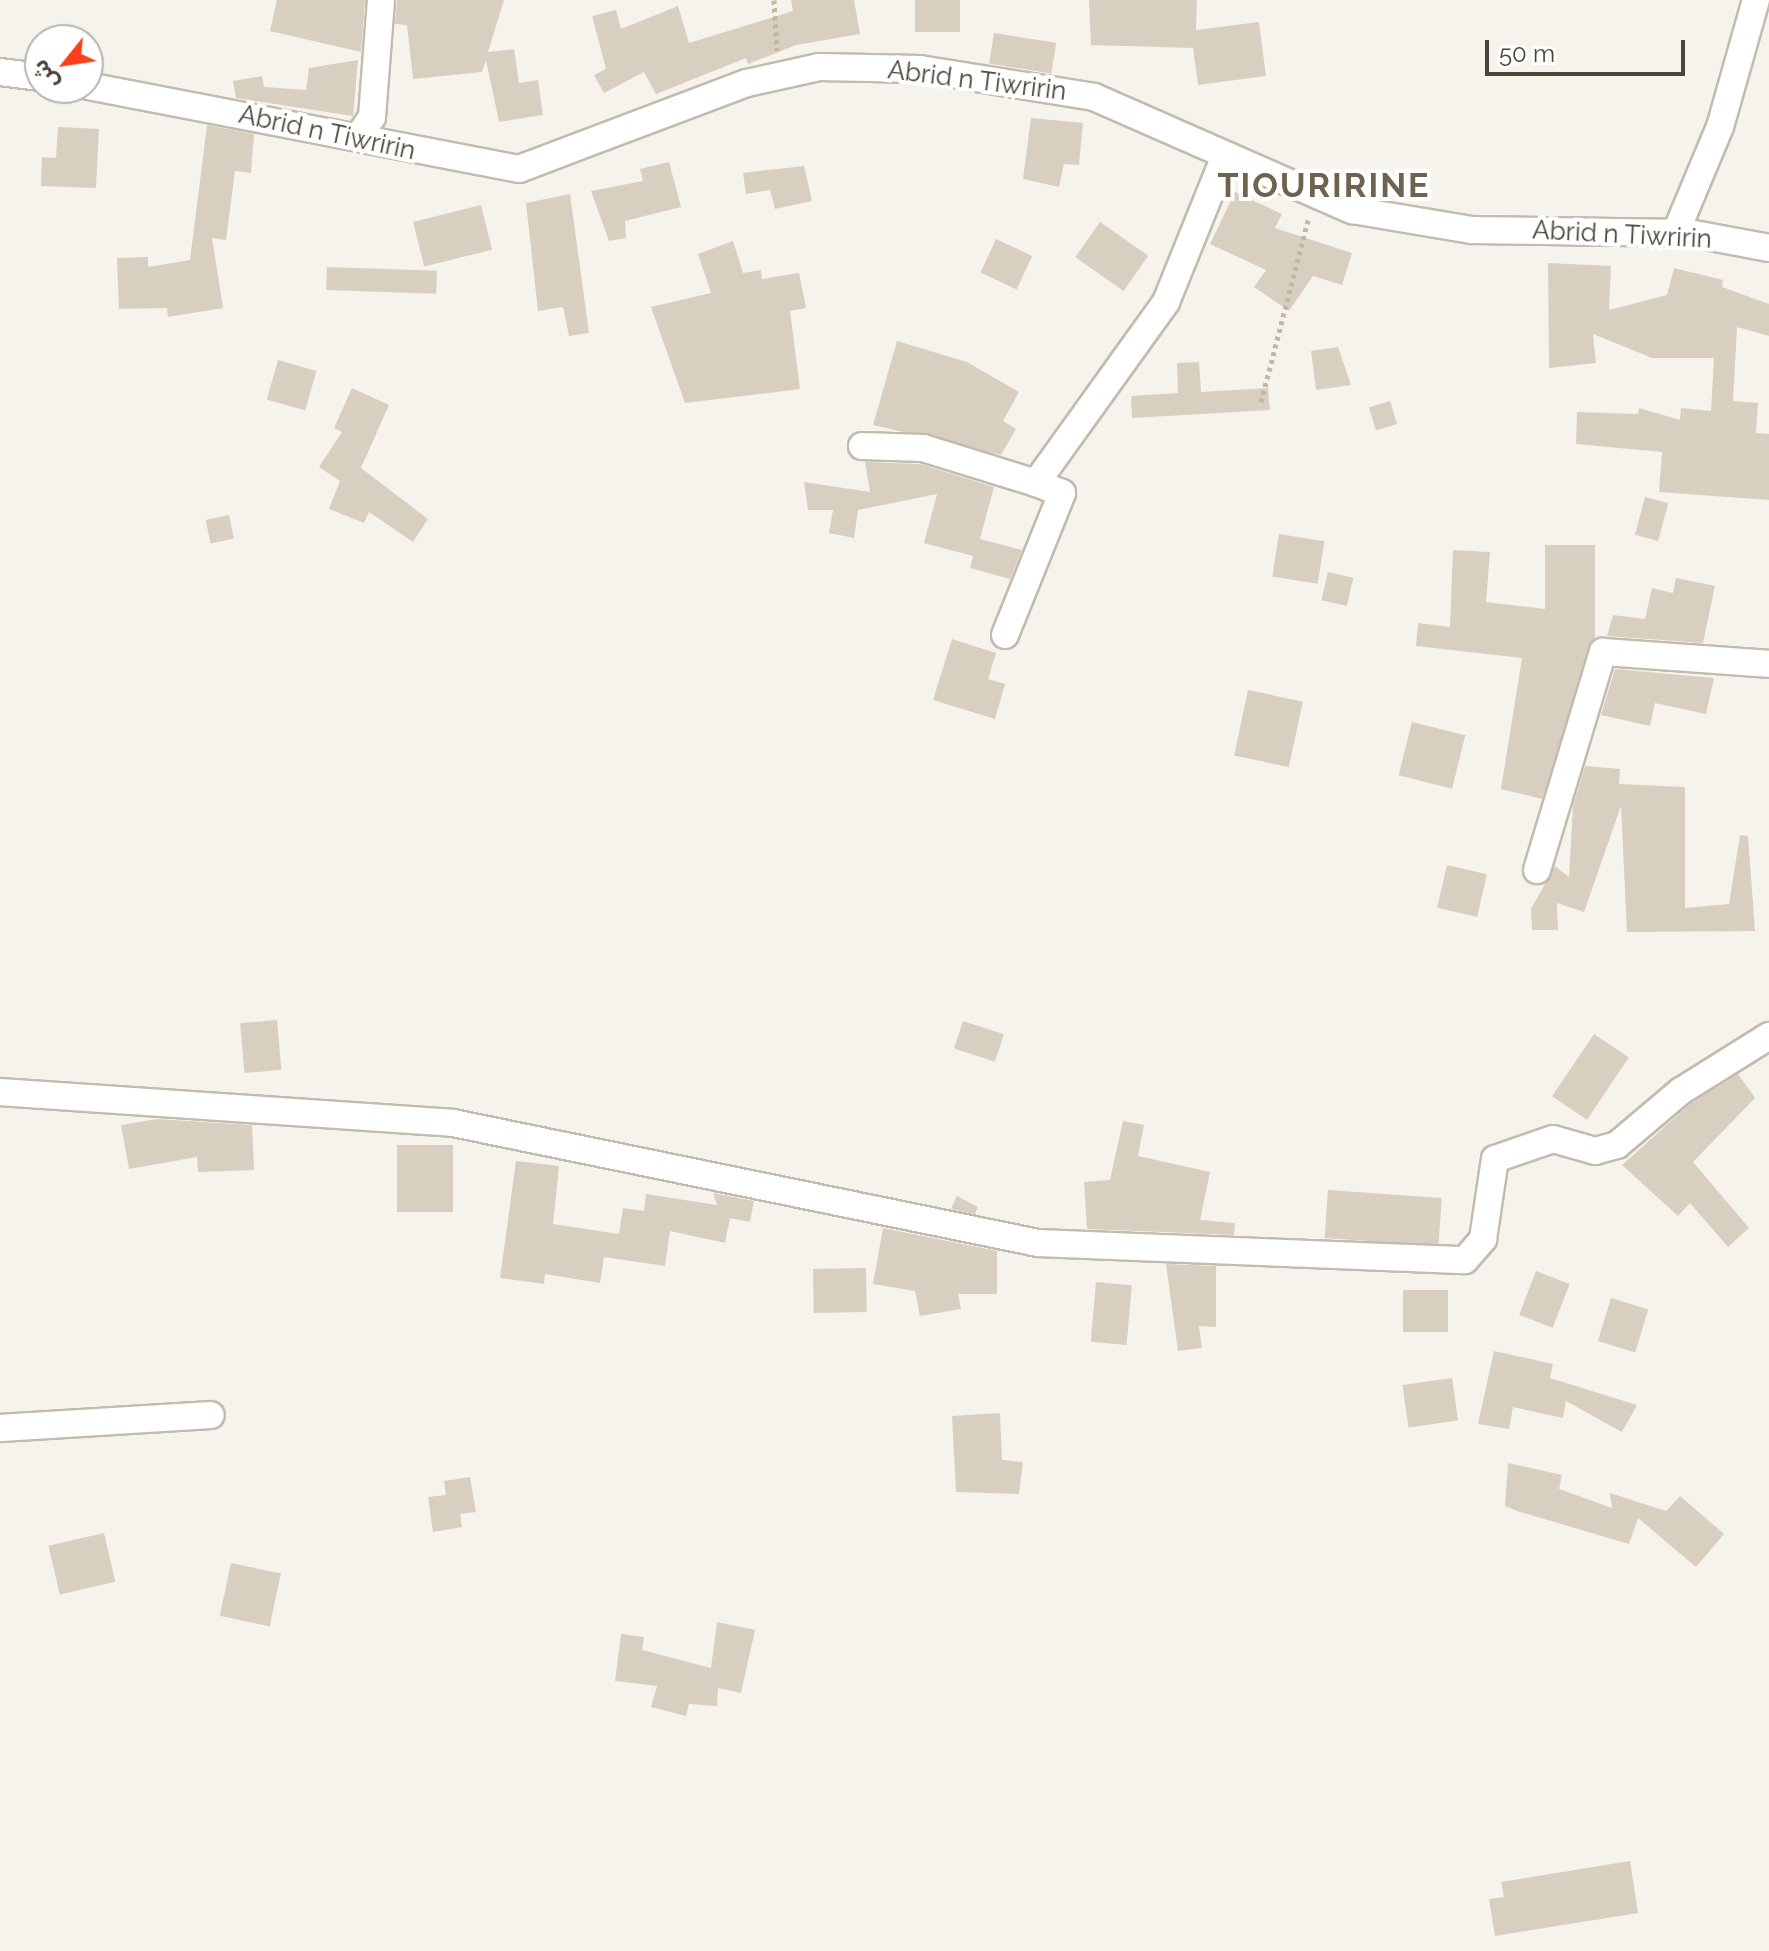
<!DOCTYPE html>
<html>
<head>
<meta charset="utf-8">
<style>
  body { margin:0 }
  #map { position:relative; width:1769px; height:1951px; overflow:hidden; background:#f6f3ec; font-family:Raleway,"Noto Sans Arabic",sans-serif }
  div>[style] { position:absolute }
  .building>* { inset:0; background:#d8cfc1; transform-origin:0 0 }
  .path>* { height:5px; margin-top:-2.5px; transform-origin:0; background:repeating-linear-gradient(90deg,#c4b79f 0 4px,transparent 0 8px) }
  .roads { filter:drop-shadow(2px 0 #c2bbae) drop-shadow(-2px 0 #c2bbae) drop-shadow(0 2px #c2bbae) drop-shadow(0 -2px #c2bbae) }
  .minor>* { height:26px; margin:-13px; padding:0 13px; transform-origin:13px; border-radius:13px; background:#fff }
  span { translate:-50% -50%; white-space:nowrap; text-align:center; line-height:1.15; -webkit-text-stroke:8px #fff; paint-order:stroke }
  .street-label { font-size:26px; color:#4b4439 }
  .district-label { font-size:34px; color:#6e6250; font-weight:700; letter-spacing:2px }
  .north { position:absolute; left:24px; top:24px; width:80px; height:80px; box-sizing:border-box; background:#fff; border:2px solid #b7b4b0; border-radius:50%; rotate:240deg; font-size:22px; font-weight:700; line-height:32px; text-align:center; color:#4b4439 }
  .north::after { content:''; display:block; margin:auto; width:28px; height:36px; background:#fc3f1d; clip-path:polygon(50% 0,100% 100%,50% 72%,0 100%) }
  .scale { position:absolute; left:1485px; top:40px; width:200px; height:36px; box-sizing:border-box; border:4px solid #4b4439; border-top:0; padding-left:10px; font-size:24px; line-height:28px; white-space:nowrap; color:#4b4439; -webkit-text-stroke:6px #fff; paint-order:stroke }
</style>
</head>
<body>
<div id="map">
  <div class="building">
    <i style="clip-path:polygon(277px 0,365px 0,361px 52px,270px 31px)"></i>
    <i style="clip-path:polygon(397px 0,504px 0,488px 52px,514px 49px,519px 83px,538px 80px,543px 115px,499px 122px,486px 60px,482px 72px,413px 79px,407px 25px,395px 24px)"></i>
    <i style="clip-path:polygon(791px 0,854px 0,860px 34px,796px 45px,748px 64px,746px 58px,656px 94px,644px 72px,604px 93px,594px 75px,606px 69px,592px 16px,616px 10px,621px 29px,678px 6px,689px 43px,793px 11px)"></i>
    <i style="left:915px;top:0;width:45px;height:32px"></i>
    <i style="clip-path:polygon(1089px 0,1197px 0,1196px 30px,1259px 22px,1266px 76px,1198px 85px,1193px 48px,1091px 45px)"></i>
    <i style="left:994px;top:33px;width:63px;height:31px;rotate:9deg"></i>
    <i style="clip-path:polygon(358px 60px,353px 116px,236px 98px,233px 81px,262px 76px,264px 87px,306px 90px,309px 68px)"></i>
    <i style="clip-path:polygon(1031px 118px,1083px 123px,1079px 165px,1064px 164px,1059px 187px,1023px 179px)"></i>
    <i style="clip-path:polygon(207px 125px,254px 134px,251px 173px,235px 171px,226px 240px,212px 238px,223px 308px,168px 317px,167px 308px,119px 309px,117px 258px,148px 257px,148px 267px,190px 260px)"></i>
    <i style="clip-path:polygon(58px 127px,99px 129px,96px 188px,41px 186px,42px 157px,56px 158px)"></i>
    <i style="clip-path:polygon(669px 162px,681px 207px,625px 221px,626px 238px,609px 241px,591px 191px,643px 181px,640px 169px)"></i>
    <i style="clip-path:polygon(804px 166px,812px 201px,775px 209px,770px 190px,746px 194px,743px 173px)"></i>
    <i style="clip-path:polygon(1235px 192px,1282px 214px,1275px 228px,1352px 253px,1342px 285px,1313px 276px,1289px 311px,1254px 287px,1266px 270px,1210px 244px)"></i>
    <i style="clip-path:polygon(570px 194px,589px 333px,569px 336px,563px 307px,538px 311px,526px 203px)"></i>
    <i style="left:481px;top:205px;width:46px;height:70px;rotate:76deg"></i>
    <i style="left:1100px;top:222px;width:59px;height:43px;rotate:35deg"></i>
    <i style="left:996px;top:239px;width:40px;height:37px;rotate:25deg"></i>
    <i style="clip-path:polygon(733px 241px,743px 273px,761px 270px,762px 279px,799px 273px,806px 308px,790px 311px,800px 389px,685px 403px,651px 307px,711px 293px,698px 254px)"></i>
    <i style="clip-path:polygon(1548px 263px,1611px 266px,1609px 310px,1667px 295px,1674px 268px,1723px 280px,1722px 287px,1769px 304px,1769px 336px,1737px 327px,1733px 401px,1758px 403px,1756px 433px,1769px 434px,1769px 500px,1659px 492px,1662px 452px,1576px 444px,1577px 412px,1638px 414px,1639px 408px,1680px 420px,1681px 408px,1711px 411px,1714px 358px,1652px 358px,1593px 334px,1596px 363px,1549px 368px)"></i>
    <i style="left:327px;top:267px;width:110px;height:23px;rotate:2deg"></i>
    <i style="clip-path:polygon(897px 341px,967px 362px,1019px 392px,1003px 421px,1016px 429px,1001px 455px,873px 425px)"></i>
    <i style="clip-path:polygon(1338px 347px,1351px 385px,1316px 390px,1311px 351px)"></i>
    <i style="left:278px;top:360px;width:40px;height:41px;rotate:16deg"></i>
    <i style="clip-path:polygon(1199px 362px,1201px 392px,1268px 388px,1270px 410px,1132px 418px,1131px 396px,1178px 393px,1177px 363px)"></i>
    <i style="clip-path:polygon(352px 388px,389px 405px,361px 468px,428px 519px,413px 542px,369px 512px,364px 523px,329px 509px,340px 481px,319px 467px,342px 432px,334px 428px)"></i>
    <i style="left:1390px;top:401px;width:24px;height:22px;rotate:73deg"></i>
    <i style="clip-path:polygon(865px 462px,920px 464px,994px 487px,980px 539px,1022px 550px,1010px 579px,970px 568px,973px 556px,924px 543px,937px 494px,858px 510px,854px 538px,829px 533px,833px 510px,808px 510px,804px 482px,870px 492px)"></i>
    <i style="left:1645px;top:497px;width:24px;height:39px;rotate:15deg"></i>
    <i style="left:229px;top:515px;width:24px;height:24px;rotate:78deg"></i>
    <i style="left:1279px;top:534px;width:46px;height:43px;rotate:9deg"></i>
    <i style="clip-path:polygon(1545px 545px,1595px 545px,1595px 639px,1542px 799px,1501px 789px,1522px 658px,1416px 646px,1418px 623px,1450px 627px,1453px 550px,1490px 552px,1486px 602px,1545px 609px)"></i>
    <i style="left:1328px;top:572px;width:26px;height:29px;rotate:13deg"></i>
    <i style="clip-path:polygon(1676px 578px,1715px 586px,1703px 643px,1607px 636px,1613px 615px,1645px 619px,1652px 588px,1673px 593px)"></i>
    <i style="clip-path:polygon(952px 639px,996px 653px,988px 679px,1005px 684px,995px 719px,933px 700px)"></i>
    <i style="clip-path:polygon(1615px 669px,1714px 678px,1706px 714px,1655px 703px,1650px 726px,1601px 715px)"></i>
    <i style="left:1248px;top:690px;width:56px;height:67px;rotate:12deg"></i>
    <i style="left:1412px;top:722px;width:55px;height:55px;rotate:14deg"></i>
    <i style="clip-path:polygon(1585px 766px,1620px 769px,1619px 784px,1685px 787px,1685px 908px,1729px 904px,1740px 835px,1748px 836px,1755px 931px,1627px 932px,1621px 806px,1584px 912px,1557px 903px,1558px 930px,1532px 930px,1531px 909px,1555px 866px,1569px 877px,1573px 806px)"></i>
    <i style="left:1447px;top:865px;width:41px;height:44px;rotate:13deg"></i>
    <i style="left:277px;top:1020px;width:50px;height:37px;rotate:85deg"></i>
    <i style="left:963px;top:1021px;width:43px;height:29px;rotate:18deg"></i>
    <i style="left:1594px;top:1034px;width:42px;height:75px;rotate:34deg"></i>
    <i style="clip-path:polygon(1738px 1074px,1755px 1098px,1693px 1162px,1749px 1228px,1728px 1247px,1690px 1203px,1678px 1216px,1622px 1165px,1690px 1104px)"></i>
    <i style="clip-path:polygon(157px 1119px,252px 1125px,254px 1170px,198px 1172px,197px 1157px,129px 1169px,121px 1125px)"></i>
    <i style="clip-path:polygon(1123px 1121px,1144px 1125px,1138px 1156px,1210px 1172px,1200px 1220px,1235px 1223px,1234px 1235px,1087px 1229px,1084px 1182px,1110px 1180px)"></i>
    <i style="left:453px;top:1145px;width:67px;height:56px;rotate:90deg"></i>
    <i style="clip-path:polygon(516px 1161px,559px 1166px,553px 1224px,619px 1234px,623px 1208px,644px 1211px,646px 1194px,717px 1205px,713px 1193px,754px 1201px,750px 1222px,730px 1218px,725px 1243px,670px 1231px,665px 1266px,604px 1257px,600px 1283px,545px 1274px,544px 1284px,500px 1278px)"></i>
    <i style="left:1328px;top:1190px;width:114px;height:48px;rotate:4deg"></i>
    <i style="clip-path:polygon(957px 1196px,978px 1207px,975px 1214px,951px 1209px)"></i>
    <i style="clip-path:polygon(883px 1228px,997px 1251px,997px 1294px,958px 1294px,961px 1309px,920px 1316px,915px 1291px,873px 1284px)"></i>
    <i style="clip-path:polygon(1166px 1264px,1216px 1266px,1216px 1327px,1199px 1326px,1202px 1348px,1178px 1351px)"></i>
    <i style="left:866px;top:1268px;width:44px;height:53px;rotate:89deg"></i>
    <i style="left:1536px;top:1271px;width:36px;height:47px;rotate:21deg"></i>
    <i style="left:1096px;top:1282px;width:36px;height:60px;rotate:5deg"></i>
    <i style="left:1403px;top:1290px;width:45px;height:42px"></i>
    <i style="left:1611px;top:1298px;width:39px;height:45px;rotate:17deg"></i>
    <i style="clip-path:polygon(1494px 1351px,1553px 1364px,1550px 1378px,1637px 1405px,1622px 1432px,1566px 1401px,1563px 1418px,1513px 1407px,1509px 1429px,1478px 1424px)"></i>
    <i style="left:1452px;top:1378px;width:43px;height:50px;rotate:82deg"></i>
    <i style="clip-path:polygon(1000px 1413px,1002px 1460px,1023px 1462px,1019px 1494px,956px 1492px,952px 1416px)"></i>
    <i style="clip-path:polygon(1508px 1463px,1562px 1475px,1559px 1489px,1612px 1508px,1610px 1493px,1666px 1511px,1680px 1496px,1724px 1534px,1696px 1567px,1638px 1518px,1629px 1544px,1517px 1511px,1505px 1506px)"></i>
    <i style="clip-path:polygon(470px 1477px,476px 1512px,460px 1514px,462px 1527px,433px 1532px,428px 1497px,446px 1495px,444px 1481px)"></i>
    <i style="left:104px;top:1533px;width:50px;height:57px;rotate:77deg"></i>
    <i style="left:231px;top:1563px;width:51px;height:54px;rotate:12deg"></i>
    <i style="clip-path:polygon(717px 1622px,755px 1630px,741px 1693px,718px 1688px,717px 1706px,689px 1704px,686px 1716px,651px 1707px,657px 1686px,615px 1681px,621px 1634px,644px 1637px,642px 1650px,711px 1668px)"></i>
    <i style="clip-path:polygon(1630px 1861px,1638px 1913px,1495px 1936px,1489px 1899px,1504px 1897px,1501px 1882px)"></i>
  </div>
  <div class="path">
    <i style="left:774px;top:0;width:51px;rotate:86.6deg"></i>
    <i style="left:1261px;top:402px;width:191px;rotate:-75.5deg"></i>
  </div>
  <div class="roads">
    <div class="minor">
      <i style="left:0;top:72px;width:40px;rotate:7.1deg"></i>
      <i style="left:88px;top:86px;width:439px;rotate:10.9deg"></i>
      <i style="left:519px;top:169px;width:244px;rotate:-20.7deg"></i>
      <i style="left:747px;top:83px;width:74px;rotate:-12.5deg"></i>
      <i style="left:819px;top:67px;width:101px;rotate:1.1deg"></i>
      <i style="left:920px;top:69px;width:176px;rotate:9.1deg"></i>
      <i style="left:1094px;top:97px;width:282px;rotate:23.7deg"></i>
      <i style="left:1352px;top:210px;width:122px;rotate:9.5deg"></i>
      <i style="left:1472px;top:230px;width:217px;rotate:0.8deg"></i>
      <i style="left:1689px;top:233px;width:81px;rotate:10.6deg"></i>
      <i style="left:359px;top:136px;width:23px;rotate:-56deg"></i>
      <i style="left:372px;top:117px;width:117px;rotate:-85.6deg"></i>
      <i style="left:1676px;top:232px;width:114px;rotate:-67.3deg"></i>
      <i style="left:1720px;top:127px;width:132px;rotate:-74.2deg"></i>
      <i style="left:862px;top:446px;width:61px;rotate:1.9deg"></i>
      <i style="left:923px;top:448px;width:118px;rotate:17.2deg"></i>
      <i style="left:1036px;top:483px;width:223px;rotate:-54.3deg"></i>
      <i style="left:1166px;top:302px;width:157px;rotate:-68deg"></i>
      <i style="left:1005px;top:635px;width:153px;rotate:-68.1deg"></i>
      <i style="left:1062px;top:493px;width:28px;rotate:-159deg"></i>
      <i style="left:1537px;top:870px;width:228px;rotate:-73.2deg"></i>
      <i style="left:1603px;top:652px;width:166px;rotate:4.1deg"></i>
      <i style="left:0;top:1092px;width:454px;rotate:3.9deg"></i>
      <i style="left:453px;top:1123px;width:597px;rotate:11.59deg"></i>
      <i style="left:1038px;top:1243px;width:427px;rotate:2.3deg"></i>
      <i style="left:1465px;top:1260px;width:28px;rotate:-49deg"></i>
      <i style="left:1483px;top:1239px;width:81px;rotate:-81.5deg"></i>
      <i style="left:1495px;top:1159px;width:61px;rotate:-19deg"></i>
      <i style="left:1553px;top:1139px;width:44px;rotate:15.9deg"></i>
      <i style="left:1595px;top:1151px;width:23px;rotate:-15deg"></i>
      <i style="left:1617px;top:1145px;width:84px;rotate:-40.2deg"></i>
      <i style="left:1681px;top:1091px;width:104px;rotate:-32deg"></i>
      <i style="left:0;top:1428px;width:211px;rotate:-3.5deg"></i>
    </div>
  </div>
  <div class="street-label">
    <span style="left:977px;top:81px;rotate:7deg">Abrid n Tiwririn</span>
    <span style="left:327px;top:133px;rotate:12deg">Abrid n Tiwririn</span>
    <span style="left:1622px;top:235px;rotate:3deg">Abrid n Tiwririn</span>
  </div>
  <div class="district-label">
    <span style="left:1324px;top:186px">TIOURIRINE</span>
  </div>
  <div class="north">ش</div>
  <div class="scale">50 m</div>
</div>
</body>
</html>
